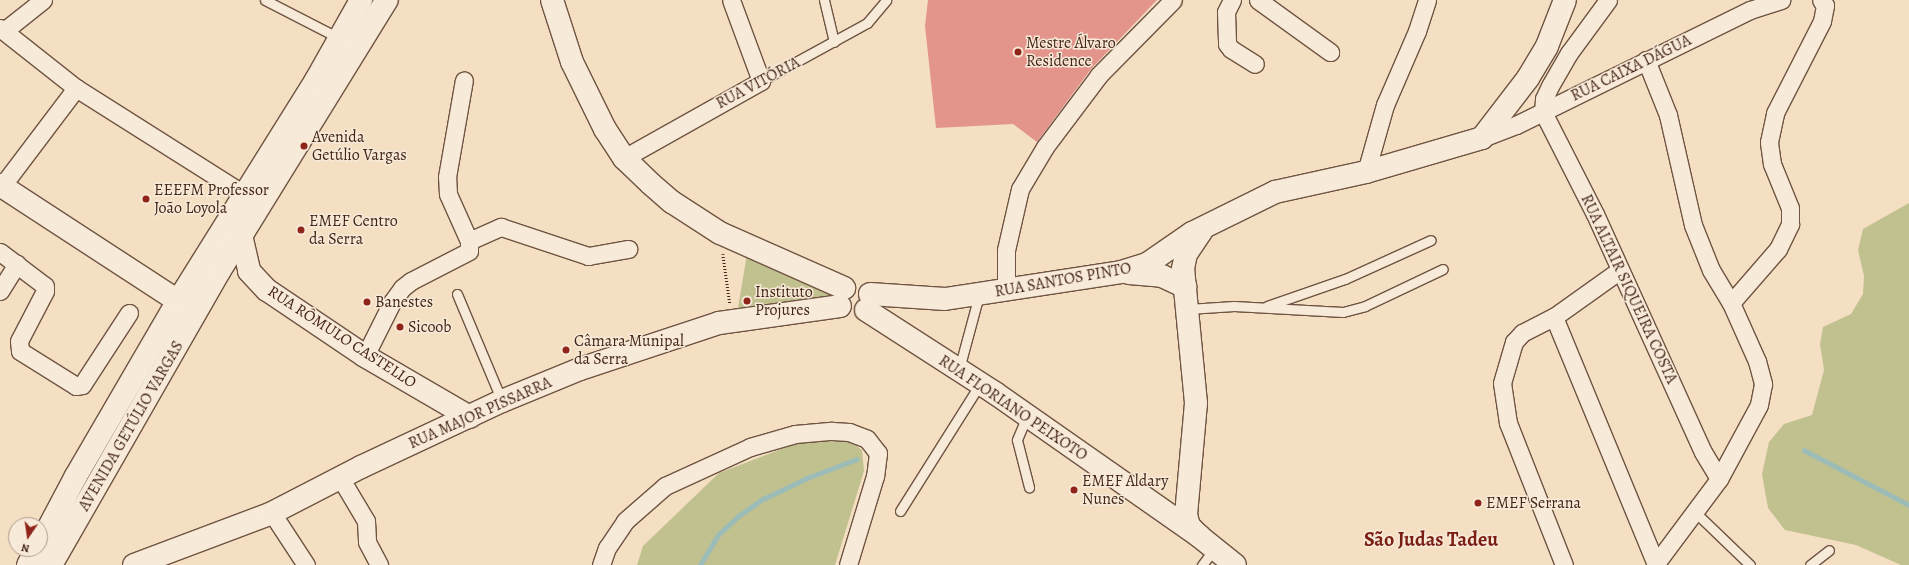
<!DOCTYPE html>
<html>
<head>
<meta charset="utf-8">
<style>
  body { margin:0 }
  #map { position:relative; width:1909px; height:565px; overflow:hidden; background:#f4dfc3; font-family:Alegreya,serif }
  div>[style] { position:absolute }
  .green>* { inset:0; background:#c1c08f }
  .stream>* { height:4.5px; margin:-2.25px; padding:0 2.25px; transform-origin:2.25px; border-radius:2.25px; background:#9cbcb8 }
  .building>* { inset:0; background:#e3958c }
  .path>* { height:2.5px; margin-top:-1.25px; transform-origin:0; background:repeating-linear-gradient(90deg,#432517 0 1px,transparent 0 3px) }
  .roads { filter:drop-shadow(1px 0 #6f5442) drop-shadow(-1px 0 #6f5442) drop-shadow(0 1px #6f5442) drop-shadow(0 -1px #6f5442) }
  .service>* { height:9px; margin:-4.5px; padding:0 4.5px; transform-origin:4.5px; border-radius:4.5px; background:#f8ead8 }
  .minor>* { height:17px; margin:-8.5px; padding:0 8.5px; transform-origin:8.5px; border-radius:8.5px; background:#f8ead8 }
  .tertiary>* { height:22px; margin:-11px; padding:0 11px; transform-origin:11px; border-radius:11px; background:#f8ead8 }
  .dots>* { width:11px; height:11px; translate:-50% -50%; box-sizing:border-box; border:2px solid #f8ead8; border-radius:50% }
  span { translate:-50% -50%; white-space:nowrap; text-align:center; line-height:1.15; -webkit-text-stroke:3px #f8ead8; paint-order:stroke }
  .poi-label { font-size:16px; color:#432517 }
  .left { translate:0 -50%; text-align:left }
  .street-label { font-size:16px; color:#432517 }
  .district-label { font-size:20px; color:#7a1f14; font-weight:700 }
  .north { position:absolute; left:8px; top:517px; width:40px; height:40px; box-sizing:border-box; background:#f8ead8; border:1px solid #b09b8b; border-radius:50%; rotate:193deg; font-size:11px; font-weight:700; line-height:16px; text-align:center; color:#432517 }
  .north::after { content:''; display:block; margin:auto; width:14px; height:18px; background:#8f2418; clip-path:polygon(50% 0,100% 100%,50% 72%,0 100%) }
</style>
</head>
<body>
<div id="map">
  <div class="green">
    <i style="clip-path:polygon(1909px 203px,1909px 565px,1901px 565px,1856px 545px,1785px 530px,1768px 508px,1762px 474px,1769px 442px,1784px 424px,1812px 415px,1824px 370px,1820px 344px,1823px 327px,1851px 314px,1863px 294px,1864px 276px,1858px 250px,1863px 229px)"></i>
    <i style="clip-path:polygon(747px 254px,832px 284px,826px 299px,738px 308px)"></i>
    <i style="clip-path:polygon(821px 434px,844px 437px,862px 450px,864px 471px,835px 565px,637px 565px,643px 546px,719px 473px)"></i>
  </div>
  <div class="stream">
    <i style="left:1804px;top:450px;width:119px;rotate:27.6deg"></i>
    <i style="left:700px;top:565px;width:35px;rotate:-59deg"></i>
    <i style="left:718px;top:535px;width:26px;rotate:-43deg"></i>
    <i style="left:737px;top:517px;width:32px;rotate:-35deg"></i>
    <i style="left:763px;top:499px;width:49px;rotate:-25.5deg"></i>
    <i style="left:807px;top:478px;width:53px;rotate:-20.8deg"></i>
  </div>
  <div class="building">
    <i style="clip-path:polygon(928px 0,1157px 0,1091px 69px,1037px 142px,1013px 124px,936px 128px,925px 26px)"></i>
  </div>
  <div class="path">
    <i style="left:723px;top:254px;width:50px;rotate:82deg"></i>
  </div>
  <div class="roads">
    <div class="service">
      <i style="left:265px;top:0;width:83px;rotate:27.2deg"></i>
      <i style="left:824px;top:0;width:43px;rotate:76.6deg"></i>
      <i style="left:761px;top:81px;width:121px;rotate:-28.7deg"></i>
      <i style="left:867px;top:23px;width:30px;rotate:-50deg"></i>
      <i style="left:457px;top:294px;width:116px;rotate:67.2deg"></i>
      <i style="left:1267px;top:306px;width:83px;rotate:-19.1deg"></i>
      <i style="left:1345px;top:279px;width:94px;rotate:-24.4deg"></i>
      <i style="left:1188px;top:309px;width:46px;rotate:-3.7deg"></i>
      <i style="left:1234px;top:306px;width:109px;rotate:3.2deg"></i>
      <i style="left:1343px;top:312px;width:23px;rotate:-15deg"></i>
      <i style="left:1365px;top:306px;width:86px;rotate:-25.4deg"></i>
      <i style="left:959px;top:369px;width:77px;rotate:-74.9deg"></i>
      <i style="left:1027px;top:416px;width:26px;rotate:113deg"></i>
      <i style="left:1017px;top:440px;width:49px;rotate:75.7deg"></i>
      <i style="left:900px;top:511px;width:150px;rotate:-57.8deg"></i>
      <i style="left:1696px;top:513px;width:75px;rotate:43.9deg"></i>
      <i style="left:1202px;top:565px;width:20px;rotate:-53deg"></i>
      <i style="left:1810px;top:565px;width:24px;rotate:-38deg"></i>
    </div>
    <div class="minor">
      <i style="left:1232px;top:0;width:13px;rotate:117deg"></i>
      <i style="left:1226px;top:12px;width:32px;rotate:88deg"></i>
      <i style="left:1227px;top:44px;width:6px;rotate:51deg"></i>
      <i style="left:1231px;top:49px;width:28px;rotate:32deg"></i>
      <i style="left:1258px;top:0;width:89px;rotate:35.8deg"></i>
      <i style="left:1608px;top:0;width:66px;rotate:126.3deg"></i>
      <i style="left:1569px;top:53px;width:38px;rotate:120deg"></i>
      <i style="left:1550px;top:86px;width:14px;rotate:115deg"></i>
      <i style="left:1544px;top:99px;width:13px;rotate:94deg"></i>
      <i style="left:1543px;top:112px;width:114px;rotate:63deg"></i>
      <i style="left:1595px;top:214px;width:261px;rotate:65.6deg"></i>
      <i style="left:1703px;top:452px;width:31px;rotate:59deg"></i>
      <i style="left:0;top:28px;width:97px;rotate:38.3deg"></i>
      <i style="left:76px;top:88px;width:200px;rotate:32.3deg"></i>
      <i style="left:4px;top:31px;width:50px;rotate:-38.5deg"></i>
      <i style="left:1646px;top:60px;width:59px;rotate:68.2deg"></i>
      <i style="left:1668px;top:115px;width:113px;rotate:77.2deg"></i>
      <i style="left:1693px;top:225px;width:48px;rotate:68.2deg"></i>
      <i style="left:1711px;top:270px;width:39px;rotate:59deg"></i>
      <i style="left:1731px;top:303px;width:64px;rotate:65.9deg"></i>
      <i style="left:1757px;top:361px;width:24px;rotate:75deg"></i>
      <i style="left:1763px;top:384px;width:21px;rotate:101deg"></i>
      <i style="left:1759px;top:405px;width:84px;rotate:118.4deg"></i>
      <i style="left:1719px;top:479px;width:107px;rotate:126.7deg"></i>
      <i style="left:1482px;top:138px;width:36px;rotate:-21deg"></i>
      <i style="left:1516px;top:125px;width:261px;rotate:-26.2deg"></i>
      <i style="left:1750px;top:10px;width:33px;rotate:-18deg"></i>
      <i style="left:624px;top:158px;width:157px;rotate:-29.3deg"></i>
      <i style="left:761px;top:81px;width:86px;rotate:-110.3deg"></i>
      <i style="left:1366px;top:172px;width:70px;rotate:-74.2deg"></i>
      <i style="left:1385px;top:105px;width:81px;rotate:-66.6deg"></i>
      <i style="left:1417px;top:31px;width:33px;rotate:-72deg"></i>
      <i style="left:2px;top:186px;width:123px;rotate:-52.9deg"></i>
      <i style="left:469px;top:241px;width:35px;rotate:-24deg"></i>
      <i style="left:501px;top:227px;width:92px;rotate:18.4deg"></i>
      <i style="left:588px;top:256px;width:41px;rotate:-9.9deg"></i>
      <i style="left:0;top:252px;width:56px;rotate:37.1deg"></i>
      <i style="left:45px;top:286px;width:5px;rotate:90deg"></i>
      <i style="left:45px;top:291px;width:56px;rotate:117.5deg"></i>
      <i style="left:19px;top:341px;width:10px;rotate:84deg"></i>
      <i style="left:20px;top:351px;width:66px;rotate:32deg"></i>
      <i style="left:76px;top:386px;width:6px;rotate:-9deg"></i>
      <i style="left:82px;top:385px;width:86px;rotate:-56.9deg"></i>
      <i style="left:1006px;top:290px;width:40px;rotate:-90deg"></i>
      <i style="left:1006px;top:250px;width:63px;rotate:-77.1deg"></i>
      <i style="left:1020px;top:189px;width:49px;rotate:-59.2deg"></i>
      <i style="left:1045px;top:147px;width:90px;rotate:-53.1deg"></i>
      <i style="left:1099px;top:75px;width:105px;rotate:-45.4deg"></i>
      <i style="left:0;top:291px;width:32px;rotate:-58deg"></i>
      <i style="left:1731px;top:303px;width:72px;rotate:-49deg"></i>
      <i style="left:1778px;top:249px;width:28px;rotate:-64deg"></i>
      <i style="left:1790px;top:224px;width:16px;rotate:-90deg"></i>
      <i style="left:1790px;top:208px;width:48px;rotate:-112.2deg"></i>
      <i style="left:1772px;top:164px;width:22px;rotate:-98deg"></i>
      <i style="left:1769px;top:142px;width:30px;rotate:-78deg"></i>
      <i style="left:1775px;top:113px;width:103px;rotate:-62.9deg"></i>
      <i style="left:1822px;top:21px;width:16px;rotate:-79deg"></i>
      <i style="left:1825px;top:5px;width:6px;rotate:-129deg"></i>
      <i style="left:1554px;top:317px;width:268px;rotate:67.6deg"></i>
      <i style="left:365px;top:356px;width:60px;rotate:-63.4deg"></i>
      <i style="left:392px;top:302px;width:17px;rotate:-54deg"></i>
      <i style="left:402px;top:288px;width:11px;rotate:-38deg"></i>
      <i style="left:411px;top:281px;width:65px;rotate:-27.3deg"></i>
      <i style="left:469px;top:251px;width:10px;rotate:-90deg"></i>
      <i style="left:469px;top:241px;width:51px;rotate:-114.1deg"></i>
      <i style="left:448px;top:194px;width:17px;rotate:-93deg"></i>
      <i style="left:447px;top:177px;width:98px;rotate:-80.1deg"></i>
      <i style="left:341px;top:479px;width:49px;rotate:59.2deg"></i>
      <i style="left:366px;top:521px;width:21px;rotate:87deg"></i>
      <i style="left:367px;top:542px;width:26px;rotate:62deg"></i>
      <i style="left:272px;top:513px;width:62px;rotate:56.8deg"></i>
      <i style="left:601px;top:565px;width:18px;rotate:-71deg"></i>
      <i style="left:607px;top:548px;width:32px;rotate:-56deg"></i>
      <i style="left:625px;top:521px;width:53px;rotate:-41.2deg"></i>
      <i style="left:665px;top:486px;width:94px;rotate:-24.6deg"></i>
      <i style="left:750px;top:447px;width:47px;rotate:-16.1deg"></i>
      <i style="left:795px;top:434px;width:37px;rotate:-5deg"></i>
      <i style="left:832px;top:431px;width:17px;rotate:3deg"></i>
      <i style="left:849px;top:432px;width:19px;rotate:21deg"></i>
      <i style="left:867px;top:439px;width:18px;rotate:52deg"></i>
      <i style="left:878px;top:453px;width:23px;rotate:97deg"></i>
      <i style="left:875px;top:476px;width:93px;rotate:106.9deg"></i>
      <i style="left:1564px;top:565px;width:153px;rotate:-111.5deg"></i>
      <i style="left:1508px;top:423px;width:40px;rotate:-98.5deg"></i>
      <i style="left:1502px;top:383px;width:43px;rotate:-73.7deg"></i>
      <i style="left:1514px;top:342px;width:12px;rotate:-48deg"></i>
      <i style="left:1522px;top:333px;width:36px;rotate:-27deg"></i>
      <i style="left:1554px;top:317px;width:81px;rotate:-35.5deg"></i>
    </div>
    <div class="tertiary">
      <i style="left:552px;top:0;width:65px;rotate:72.1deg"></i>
      <i style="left:572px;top:62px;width:75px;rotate:63.8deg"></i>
      <i style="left:605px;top:129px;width:35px;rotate:57deg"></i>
      <i style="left:624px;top:158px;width:37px;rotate:44deg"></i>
      <i style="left:651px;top:184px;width:28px;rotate:41deg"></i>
      <i style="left:672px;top:202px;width:57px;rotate:32.9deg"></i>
      <i style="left:720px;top:233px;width:136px;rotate:23.9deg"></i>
      <i style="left:0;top:185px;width:212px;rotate:33.1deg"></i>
      <i style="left:241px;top:235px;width:37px;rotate:77deg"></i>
      <i style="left:249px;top:271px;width:26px;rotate:47deg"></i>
      <i style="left:267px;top:290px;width:118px;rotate:34deg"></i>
      <i style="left:365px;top:356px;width:121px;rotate:30.2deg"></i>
      <i style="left:1129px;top:273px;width:33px;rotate:5deg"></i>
      <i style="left:1162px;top:276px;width:26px;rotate:25deg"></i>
      <i style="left:870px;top:294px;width:75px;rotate:3.8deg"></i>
      <i style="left:945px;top:299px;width:178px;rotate:-8.7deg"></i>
      <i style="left:1121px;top:272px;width:27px;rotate:-17deg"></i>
      <i style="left:1147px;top:264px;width:55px;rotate:-34.6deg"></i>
      <i style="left:1192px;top:233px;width:93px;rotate:-26.3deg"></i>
      <i style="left:1275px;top:192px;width:93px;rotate:-12.4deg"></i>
      <i style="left:1366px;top:172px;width:121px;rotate:-16.3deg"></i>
      <i style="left:1482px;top:138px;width:76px;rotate:-52.5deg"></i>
      <i style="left:1528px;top:78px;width:37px;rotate:-59deg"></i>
      <i style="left:1547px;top:46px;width:49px;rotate:-68.6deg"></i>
      <i style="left:866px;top:310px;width:153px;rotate:32.8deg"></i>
      <i style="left:995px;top:393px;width:249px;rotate:35deg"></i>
      <i style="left:1199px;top:536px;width:46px;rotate:38.9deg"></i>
      <i style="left:1198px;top:535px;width:13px;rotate:-135deg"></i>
      <i style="left:1189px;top:526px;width:11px;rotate:-105deg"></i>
      <i style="left:1186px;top:515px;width:112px;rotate:-84.9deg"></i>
      <i style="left:1196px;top:403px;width:135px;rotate:-95.5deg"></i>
      <i style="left:1183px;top:269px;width:15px;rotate:-79deg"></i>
      <i style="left:1186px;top:254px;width:27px;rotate:-56deg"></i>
      <i style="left:40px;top:544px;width:77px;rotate:-62.1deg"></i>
      <i style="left:76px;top:476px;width:203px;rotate:-59.8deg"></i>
      <i style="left:178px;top:301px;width:261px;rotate:-58deg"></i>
      <i style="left:316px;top:80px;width:92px;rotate:-60.6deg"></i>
      <i style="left:28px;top:565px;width:18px;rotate:-61deg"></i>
      <i style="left:51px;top:565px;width:340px;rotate:-60.2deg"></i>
      <i style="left:220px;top:270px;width:317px;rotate:-58.3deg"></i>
      <i style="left:134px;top:565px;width:147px;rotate:-20.6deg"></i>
      <i style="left:272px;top:513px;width:100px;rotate:-27.3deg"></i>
      <i style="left:361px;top:467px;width:156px;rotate:-25.1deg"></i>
      <i style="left:502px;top:401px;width:84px;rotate:-22.3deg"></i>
      <i style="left:580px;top:369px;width:146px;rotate:-18.3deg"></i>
      <i style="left:719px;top:323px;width:122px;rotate:-8deg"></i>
    </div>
  </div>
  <div class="dots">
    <i style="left:1018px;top:52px;background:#8f2418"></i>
    <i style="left:304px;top:146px;background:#8f2418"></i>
    <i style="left:146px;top:199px;background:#8f2418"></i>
    <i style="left:301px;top:230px;background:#8f2418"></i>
    <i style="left:747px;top:301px;background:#8f2418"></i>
    <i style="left:367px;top:302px;background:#8f2418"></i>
    <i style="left:400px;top:327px;background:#8f2418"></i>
    <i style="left:566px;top:350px;background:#8f2418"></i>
    <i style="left:1074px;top:490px;background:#8f2418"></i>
    <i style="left:1478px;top:503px;background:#8f2418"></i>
  </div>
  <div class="poi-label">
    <span class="left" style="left:1026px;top:52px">Mestre Álvaro<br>Residence</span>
    <span class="left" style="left:312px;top:146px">Avenida<br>Getúlio Vargas</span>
    <span class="left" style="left:154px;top:199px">EEEFM Professor<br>João Loyola</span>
    <span class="left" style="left:309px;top:230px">EMEF Centro<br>da Serra</span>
    <span class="left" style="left:755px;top:301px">Instituto<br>Projures</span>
    <span class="left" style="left:375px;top:302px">Banestes</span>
    <span class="left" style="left:408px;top:327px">Sicoob</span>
    <span class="left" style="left:574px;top:350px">Câmara Munipal<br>da Serra</span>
    <span class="left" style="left:1082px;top:490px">EMEF Aldary<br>Nunes</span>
    <span class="left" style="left:1486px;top:503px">EMEF Serrana</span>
  </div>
  <div class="street-label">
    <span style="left:1631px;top:68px;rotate:-26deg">RUA CAIXA DÁGUA</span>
    <span style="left:758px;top:83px;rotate:-28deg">RUA VITÓRIA</span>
    <span style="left:1063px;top:280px;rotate:-10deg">RUA SANTOS PINTO</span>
    <span style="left:1629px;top:289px;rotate:65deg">RUA ALTAIR SIQUEIRA COSTA</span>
    <span style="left:342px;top:337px;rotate:33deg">RUA RÔMULO CASTELLO</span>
    <span style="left:1013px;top:408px;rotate:34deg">RUA FLORIANO PEIXOTO</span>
    <span style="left:480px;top:413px;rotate:-24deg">RUA MAJOR PISSARRA</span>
    <span style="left:131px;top:426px;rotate:-60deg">AVENIDA GETÚLIO VARGAS</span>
  </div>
  <div class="district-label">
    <span style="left:1431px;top:539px">São Judas Tadeu</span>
  </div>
  <div class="north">N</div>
</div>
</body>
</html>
